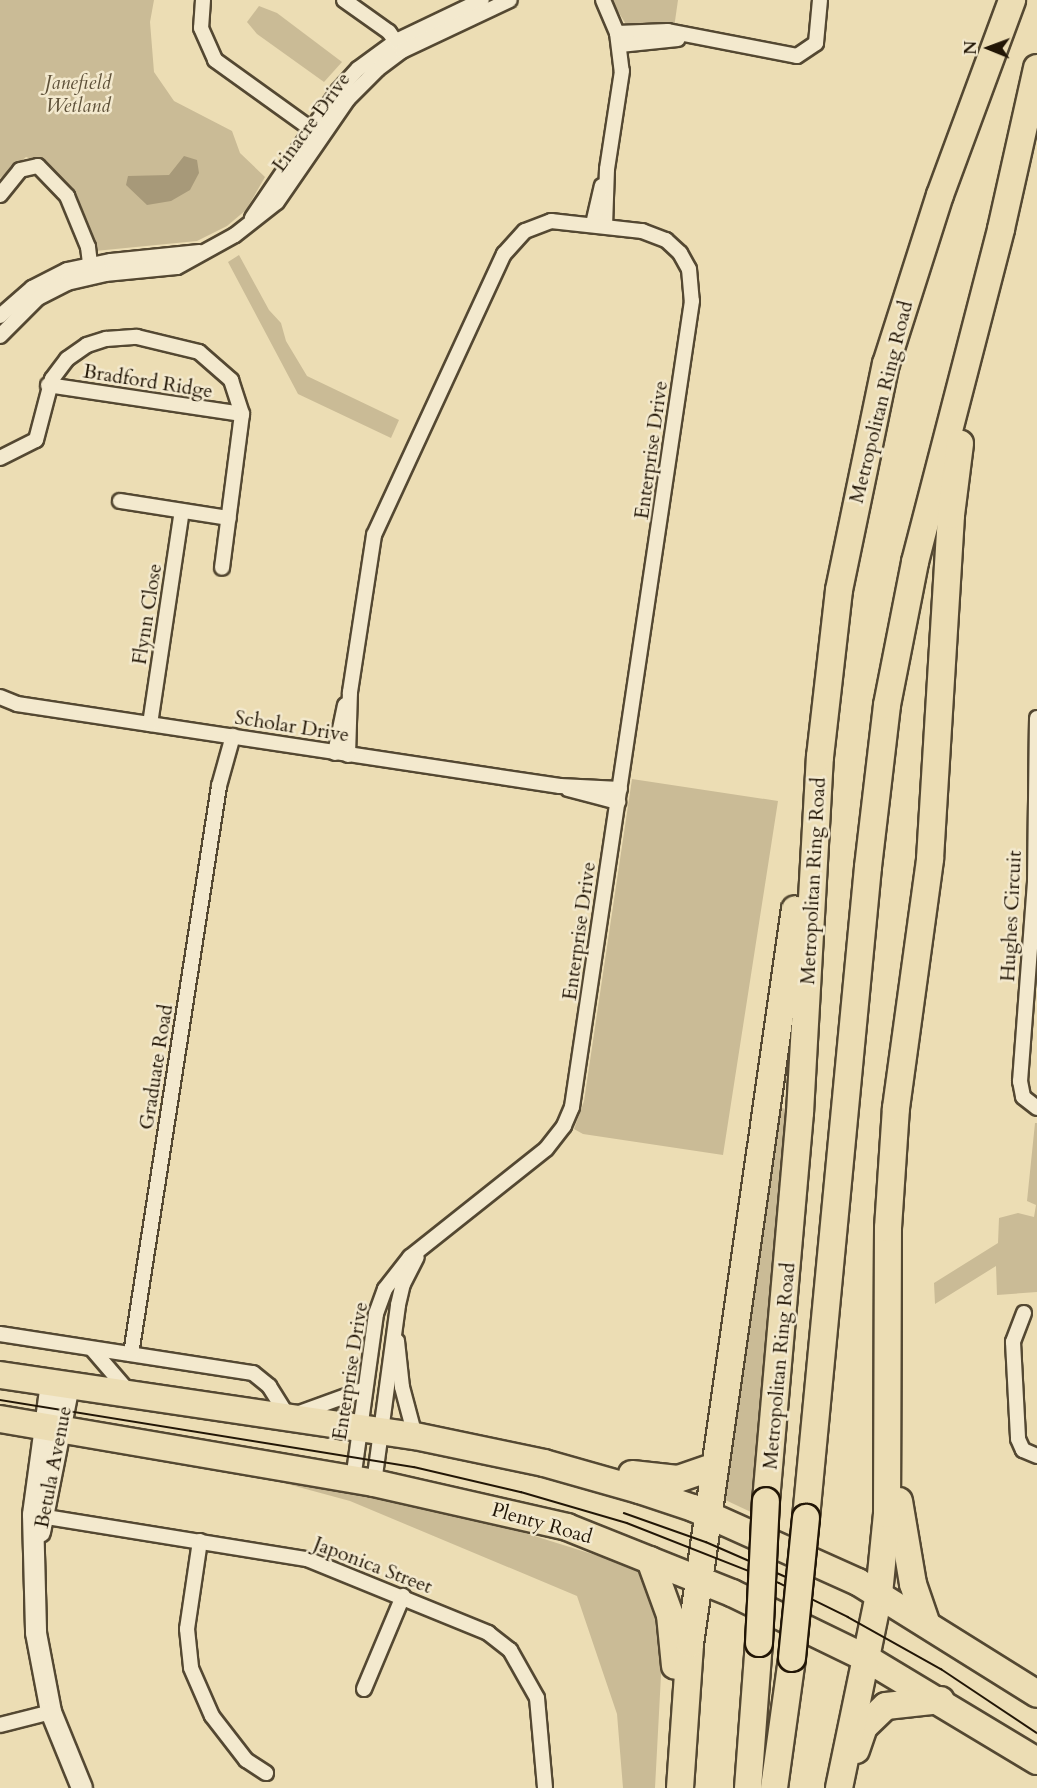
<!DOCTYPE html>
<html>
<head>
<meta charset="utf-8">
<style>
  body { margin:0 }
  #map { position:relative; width:1037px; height:1788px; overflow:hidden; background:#ecddb4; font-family:Cardo,serif }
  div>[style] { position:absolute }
  .green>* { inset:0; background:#cabb96 }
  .water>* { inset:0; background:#a79979 }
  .roads { filter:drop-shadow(2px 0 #544832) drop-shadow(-2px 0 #544832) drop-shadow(0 2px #544832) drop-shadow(0 -2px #544832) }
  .street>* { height:14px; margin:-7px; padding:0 7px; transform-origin:7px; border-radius:7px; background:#f3e9ce }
  .secondary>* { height:20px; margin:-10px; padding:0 10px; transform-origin:10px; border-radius:10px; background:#f3e9ce }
  .highway>* { height:26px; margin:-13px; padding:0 13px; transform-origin:13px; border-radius:13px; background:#ecddb4 }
  .tram>* { height:1.5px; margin:-0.75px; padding:0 0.75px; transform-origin:0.75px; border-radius:0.75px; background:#221606 }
  .bridges { filter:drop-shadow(2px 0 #221606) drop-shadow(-2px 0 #221606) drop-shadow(0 2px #221606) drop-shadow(0 -2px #221606) }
  .highway-bridge>* { height:26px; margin:-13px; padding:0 13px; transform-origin:13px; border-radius:13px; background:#ecddb4 }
  span { translate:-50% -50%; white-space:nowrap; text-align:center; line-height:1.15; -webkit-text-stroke:5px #f3e9ce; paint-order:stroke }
  .park-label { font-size:20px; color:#5d5038; font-style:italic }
  .street-label { font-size:20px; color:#221606 }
  .north { position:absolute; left:959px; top:18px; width:60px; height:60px; -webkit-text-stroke:4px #f3e9ce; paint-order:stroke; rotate:271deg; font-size:16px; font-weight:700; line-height:24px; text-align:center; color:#221606 }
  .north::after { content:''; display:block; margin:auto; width:21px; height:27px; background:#221606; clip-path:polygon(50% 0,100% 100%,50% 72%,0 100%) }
</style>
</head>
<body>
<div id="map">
  <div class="green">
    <i style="clip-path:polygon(0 0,154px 0,150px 22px,154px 72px,174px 101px,232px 131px,240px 153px,265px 177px,246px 210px,227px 226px,197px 241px,95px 251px,69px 189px,49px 166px,26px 157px,0 178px)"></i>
    <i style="clip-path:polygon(611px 0,678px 0,674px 28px,627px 26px)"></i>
    <i style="clip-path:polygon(259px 6px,277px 13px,342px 62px,324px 82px,257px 34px,247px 22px)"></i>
    <i style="clip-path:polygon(239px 255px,269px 310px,281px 323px,286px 341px,307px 376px,399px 420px,391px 438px,298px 394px,228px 262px)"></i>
    <i style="clip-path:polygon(632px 779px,778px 801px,723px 1155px,583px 1134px,574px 1129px,584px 1101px)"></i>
    <i style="clip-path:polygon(775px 1107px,787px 1109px,753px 1513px,719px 1497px)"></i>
    <i style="clip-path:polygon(1035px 1123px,1037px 1123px,1037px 1292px,997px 1295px,996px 1266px,935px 1304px,934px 1283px,998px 1243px,999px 1218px,1018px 1213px,1034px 1217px,1036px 1205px,1027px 1201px)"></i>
    <i style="clip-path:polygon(281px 1476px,467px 1515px,640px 1569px,664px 1619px,655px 1788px,623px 1788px,617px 1714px,577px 1596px,350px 1501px,280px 1482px)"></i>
  </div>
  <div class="water">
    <i style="clip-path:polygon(184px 156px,197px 160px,199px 173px,190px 190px,171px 201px,147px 205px,126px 185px,128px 176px,169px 175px)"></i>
  </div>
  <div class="roads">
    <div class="street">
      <i style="left:203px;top:0;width:28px;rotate:94deg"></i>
      <i style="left:201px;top:28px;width:35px;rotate:66deg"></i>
      <i style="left:215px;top:60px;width:127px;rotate:35.7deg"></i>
      <i style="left:344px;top:0;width:55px;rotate:35.4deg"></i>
      <i style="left:389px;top:32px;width:21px;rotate:55deg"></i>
      <i style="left:603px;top:0;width:36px;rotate:67deg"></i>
      <i style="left:617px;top:33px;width:38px;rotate:83deg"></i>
      <i style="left:622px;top:71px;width:99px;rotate:98.7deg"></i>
      <i style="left:607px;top:169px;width:56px;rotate:92deg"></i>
      <i style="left:617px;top:33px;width:51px;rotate:-2.2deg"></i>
      <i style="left:668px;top:31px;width:131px;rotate:11deg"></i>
      <i style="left:797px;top:56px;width:23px;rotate:-34deg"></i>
      <i style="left:816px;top:43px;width:43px;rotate:-84.7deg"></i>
      <i style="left:620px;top:45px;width:58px;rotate:-5.9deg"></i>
      <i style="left:0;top:195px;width:32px;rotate:-51deg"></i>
      <i style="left:20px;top:170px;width:18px;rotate:-13deg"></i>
      <i style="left:38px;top:166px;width:42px;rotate:46deg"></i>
      <i style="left:67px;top:196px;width:55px;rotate:67.6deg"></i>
      <i style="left:88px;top:247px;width:24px;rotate:83deg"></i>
      <i style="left:252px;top:218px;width:153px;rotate:-55.9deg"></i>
      <i style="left:338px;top:91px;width:30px;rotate:-48deg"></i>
      <i style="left:358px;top:69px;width:47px;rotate:-36.4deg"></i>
      <i style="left:396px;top:41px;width:95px;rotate:-25.5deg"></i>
      <i style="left:593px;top:224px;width:39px;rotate:-77deg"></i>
      <i style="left:0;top:316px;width:43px;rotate:-41.2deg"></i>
      <i style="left:32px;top:288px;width:39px;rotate:-27deg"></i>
      <i style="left:67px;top:270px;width:45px;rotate:-11.6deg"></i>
      <i style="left:111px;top:261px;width:89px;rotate:-5.8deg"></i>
      <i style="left:0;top:336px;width:54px;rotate:-45deg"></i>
      <i style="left:38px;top:298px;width:33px;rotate:-27deg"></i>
      <i style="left:67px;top:283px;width:39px;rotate:-13deg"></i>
      <i style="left:105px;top:274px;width:72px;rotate:-5.6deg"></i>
      <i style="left:177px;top:267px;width:66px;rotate:-28.9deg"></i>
      <i style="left:235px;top:235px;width:53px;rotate:-38.2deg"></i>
      <i style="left:277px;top:202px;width:125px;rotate:-55.4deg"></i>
      <i style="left:348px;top:99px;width:42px;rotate:-45deg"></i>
      <i style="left:378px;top:69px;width:30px;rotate:-37deg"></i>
      <i style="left:402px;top:51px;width:119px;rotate:-25.3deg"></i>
      <i style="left:48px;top:385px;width:196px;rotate:8.5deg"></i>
      <i style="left:0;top:458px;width:40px;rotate:-26.6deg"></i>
      <i style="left:36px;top:440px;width:63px;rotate:-75.3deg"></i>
      <i style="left:52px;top:379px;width:25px;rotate:-53deg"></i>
      <i style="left:67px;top:359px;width:24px;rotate:-35deg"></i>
      <i style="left:87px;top:345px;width:20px;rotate:-18deg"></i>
      <i style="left:106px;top:339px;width:31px;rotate:-4deg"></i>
      <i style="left:137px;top:337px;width:64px;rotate:13.6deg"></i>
      <i style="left:199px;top:352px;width:43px;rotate:41.2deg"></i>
      <i style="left:231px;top:380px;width:36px;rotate:72deg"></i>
      <i style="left:242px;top:414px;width:155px;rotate:97.4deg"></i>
      <i style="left:120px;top:501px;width:110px;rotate:8.9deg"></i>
      <i style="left:0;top:697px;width:18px;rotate:22deg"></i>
      <i style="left:17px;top:704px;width:549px;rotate:8.59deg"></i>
      <i style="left:560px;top:786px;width:60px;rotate:2.9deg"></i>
      <i style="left:1037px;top:718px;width:164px;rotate:90.7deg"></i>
      <i style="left:1035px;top:882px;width:200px;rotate:94.3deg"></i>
      <i style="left:1020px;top:1081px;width:16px;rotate:79deg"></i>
      <i style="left:1023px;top:1097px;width:18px;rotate:38deg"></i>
      <i style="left:150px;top:724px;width:215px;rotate:-81.5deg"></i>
      <i style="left:335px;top:753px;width:49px;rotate:-78.2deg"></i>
      <i style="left:348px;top:755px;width:63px;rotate:-88.2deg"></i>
      <i style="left:350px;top:692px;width:159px;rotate:-81.3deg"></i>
      <i style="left:374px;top:535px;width:310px;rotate:-65.2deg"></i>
      <i style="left:504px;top:254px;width:31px;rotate:-48deg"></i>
      <i style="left:525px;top:231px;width:28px;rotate:-21deg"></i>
      <i style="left:551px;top:221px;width:92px;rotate:6.3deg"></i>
      <i style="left:642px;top:231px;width:26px;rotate:21deg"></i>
      <i style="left:666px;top:240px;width:19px;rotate:43deg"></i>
      <i style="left:680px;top:253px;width:18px;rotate:61deg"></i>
      <i style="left:689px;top:269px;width:32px;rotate:85deg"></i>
      <i style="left:692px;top:301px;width:815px;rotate:98.47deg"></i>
      <i style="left:572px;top:1107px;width:21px;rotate:113deg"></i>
      <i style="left:564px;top:1126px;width:29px;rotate:128deg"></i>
      <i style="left:546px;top:1149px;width:174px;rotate:141.5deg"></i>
      <i style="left:410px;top:1257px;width:41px;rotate:128deg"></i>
      <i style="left:385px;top:1289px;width:27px;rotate:110deg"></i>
      <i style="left:376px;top:1314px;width:168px;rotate:97.9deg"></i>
      <i style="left:568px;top:789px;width:52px;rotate:14.6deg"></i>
      <i style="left:1024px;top:1313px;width:31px;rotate:111deg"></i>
      <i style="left:1013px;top:1342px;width:97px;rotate:87deg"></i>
      <i style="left:1018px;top:1439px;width:12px;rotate:66deg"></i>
      <i style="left:1023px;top:1450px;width:15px;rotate:23deg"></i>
      <i style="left:0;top:1334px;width:256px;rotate:8.8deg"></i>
      <i style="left:253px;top:1373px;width:21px;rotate:39deg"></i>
      <i style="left:269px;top:1386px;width:36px;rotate:58deg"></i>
      <i style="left:288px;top:1417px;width:82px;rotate:-20deg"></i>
      <i style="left:397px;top:1341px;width:46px;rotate:83.8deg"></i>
      <i style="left:402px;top:1387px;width:51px;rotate:75.1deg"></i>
      <i style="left:92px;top:1349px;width:57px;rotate:49.3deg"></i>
      <i style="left:131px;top:1354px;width:575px;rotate:-81.19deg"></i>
      <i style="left:219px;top:786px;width:52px;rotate:-74.4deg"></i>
      <i style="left:374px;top:1483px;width:180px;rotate:-82.3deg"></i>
      <i style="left:398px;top:1305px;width:22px;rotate:-77deg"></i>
      <i style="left:403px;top:1284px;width:30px;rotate:-63deg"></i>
      <i style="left:34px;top:1515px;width:277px;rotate:9.2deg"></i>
      <i style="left:307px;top:1559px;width:196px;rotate:22.2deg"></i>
      <i style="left:488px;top:1633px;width:28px;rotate:38deg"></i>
      <i style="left:510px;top:1650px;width:55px;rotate:60.6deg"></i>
      <i style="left:537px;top:1698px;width:90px;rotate:84.9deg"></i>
      <i style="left:200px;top:1541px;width:89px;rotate:98.4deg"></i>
      <i style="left:187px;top:1629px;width:39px;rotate:84deg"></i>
      <i style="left:191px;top:1668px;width:52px;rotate:66.4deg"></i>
      <i style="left:212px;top:1716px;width:56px;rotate:52.3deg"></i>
      <i style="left:246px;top:1760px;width:24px;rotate:33deg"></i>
      <i style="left:364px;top:1689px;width:101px;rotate:-67.2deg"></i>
      <i style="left:0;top:1725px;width:53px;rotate:-14.3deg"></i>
    </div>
    <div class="secondary">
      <i style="left:51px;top:1383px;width:133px;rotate:97.8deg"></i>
      <i style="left:33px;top:1515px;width:118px;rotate:88.5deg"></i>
      <i style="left:36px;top:1633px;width:80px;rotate:79.2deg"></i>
      <i style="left:51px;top:1712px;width:82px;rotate:67.8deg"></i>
      <i style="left:40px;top:1532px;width:150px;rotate:-78.8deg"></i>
    </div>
    <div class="highway">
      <i style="left:0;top:1375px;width:419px;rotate:8.4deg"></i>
      <i style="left:415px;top:1436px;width:132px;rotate:11.8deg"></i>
      <i style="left:544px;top:1463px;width:99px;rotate:15.9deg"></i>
      <i style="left:639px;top:1490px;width:57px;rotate:18.4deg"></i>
      <i style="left:693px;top:1508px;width:181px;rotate:24.2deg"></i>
      <i style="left:858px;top:1582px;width:211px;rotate:32deg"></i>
      <i style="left:0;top:1419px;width:379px;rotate:9.7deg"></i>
      <i style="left:374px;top:1483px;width:198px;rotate:12.8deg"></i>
      <i style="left:567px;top:1527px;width:178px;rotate:21.8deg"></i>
      <i style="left:732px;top:1593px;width:147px;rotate:25.9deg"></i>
      <i style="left:864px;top:1657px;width:202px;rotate:31deg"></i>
      <i style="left:632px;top:1474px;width:46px;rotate:6.2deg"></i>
      <i style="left:678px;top:1479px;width:39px;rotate:-19deg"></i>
      <i style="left:766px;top:1501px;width:389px;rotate:-85deg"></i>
      <i style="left:800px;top:1113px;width:357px;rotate:-86.8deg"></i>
      <i style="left:820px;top:757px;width:168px;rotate:-83.5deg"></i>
      <i style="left:839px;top:590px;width:231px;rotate:-78.3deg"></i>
      <i style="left:886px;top:364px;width:177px;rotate:-72.3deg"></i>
      <i style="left:940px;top:195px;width:208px;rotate:-69.7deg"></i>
      <i style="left:899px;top:1501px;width:84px;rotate:80.4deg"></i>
      <i style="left:913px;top:1584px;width:39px;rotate:71deg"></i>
      <i style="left:806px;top:1518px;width:654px;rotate:-84.56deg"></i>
      <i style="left:868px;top:867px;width:163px;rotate:-83.3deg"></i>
      <i style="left:887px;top:705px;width:146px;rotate:-78.9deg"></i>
      <i style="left:915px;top:562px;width:344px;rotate:-75.5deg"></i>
      <i style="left:1001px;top:229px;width:165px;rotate:-77.4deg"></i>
      <i style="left:650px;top:1560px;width:59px;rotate:70deg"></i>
      <i style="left:670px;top:1615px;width:51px;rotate:84.4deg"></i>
      <i style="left:856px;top:1750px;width:24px;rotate:-71deg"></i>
      <i style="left:864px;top:1727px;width:30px;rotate:-44deg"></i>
      <i style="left:886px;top:1706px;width:55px;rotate:-6.2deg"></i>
      <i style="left:680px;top:1788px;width:144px;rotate:-86deg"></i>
      <i style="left:690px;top:1644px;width:742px;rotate:-81.87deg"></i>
      <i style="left:748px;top:1788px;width:145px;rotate:-85.7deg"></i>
      <i style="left:774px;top:1788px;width:131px;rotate:-82.1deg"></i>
      <i style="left:839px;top:1788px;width:198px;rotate:-78.3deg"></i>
      <i style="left:879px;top:1594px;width:80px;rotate:-84.3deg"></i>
      <i style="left:887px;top:1514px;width:286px;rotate:-89.8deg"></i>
      <i style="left:888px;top:1228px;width:120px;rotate:-86.2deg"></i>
      <i style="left:896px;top:1108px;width:251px;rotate:-82.2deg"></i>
      <i style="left:930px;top:859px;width:345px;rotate:-86.5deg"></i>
      <i style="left:951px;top:515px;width:72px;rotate:-82.8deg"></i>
    </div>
  </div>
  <div class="tram">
    <i style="left:0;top:1400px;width:419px;rotate:9.2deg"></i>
    <i style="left:414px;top:1467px;width:110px;rotate:13.2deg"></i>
    <i style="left:521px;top:1492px;width:110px;rotate:16.3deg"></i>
    <i style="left:627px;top:1523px;width:163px;rotate:21.5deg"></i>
    <i style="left:779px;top:1583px;width:77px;rotate:26.2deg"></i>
    <i style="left:848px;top:1617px;width:107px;rotate:29.2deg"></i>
    <i style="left:941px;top:1669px;width:115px;rotate:33.7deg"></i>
    <i style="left:624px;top:1513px;width:87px;rotate:19.5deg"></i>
    <i style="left:706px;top:1542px;width:87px;rotate:23.6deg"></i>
  </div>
  <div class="bridges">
    <div class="highway-bridge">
      <i style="left:759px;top:1643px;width:142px;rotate:-87.2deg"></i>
      <i style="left:792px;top:1658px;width:141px;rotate:-84.3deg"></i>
    </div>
  </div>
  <div class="park-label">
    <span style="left:78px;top:94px">Janefield<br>Wetland</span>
  </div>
  <div class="street-label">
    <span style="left:311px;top:122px;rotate:-54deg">Linacre Drive</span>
    <span style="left:148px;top:381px;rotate:9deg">Bradford Ridge</span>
    <span style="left:881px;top:402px;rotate:-76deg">Metropolitan Ring Road</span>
    <span style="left:651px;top:450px;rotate:-82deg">Enterprise Drive</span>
    <span style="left:147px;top:614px;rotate:-81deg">Flynn Close</span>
    <span style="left:292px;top:726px;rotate:9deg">Scholar Drive</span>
    <span style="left:813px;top:881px;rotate:-87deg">Metropolitan Ring Road</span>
    <span style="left:1011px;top:916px;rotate:-87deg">Hughes Circuit</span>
    <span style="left:579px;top:931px;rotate:-82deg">Enterprise Drive</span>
    <span style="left:156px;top:1067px;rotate:-81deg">Graduate Road</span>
    <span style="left:779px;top:1366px;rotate:-85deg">Metropolitan Ring Road</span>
    <span style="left:350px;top:1371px;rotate:-81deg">Enterprise Drive</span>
    <span style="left:53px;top:1467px;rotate:-79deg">Betula Avenue</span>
    <span style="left:542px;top:1523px;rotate:16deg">Plenty Road</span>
    <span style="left:373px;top:1565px;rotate:21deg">Japonica Street</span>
  </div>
  <div class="north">N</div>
</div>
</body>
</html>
